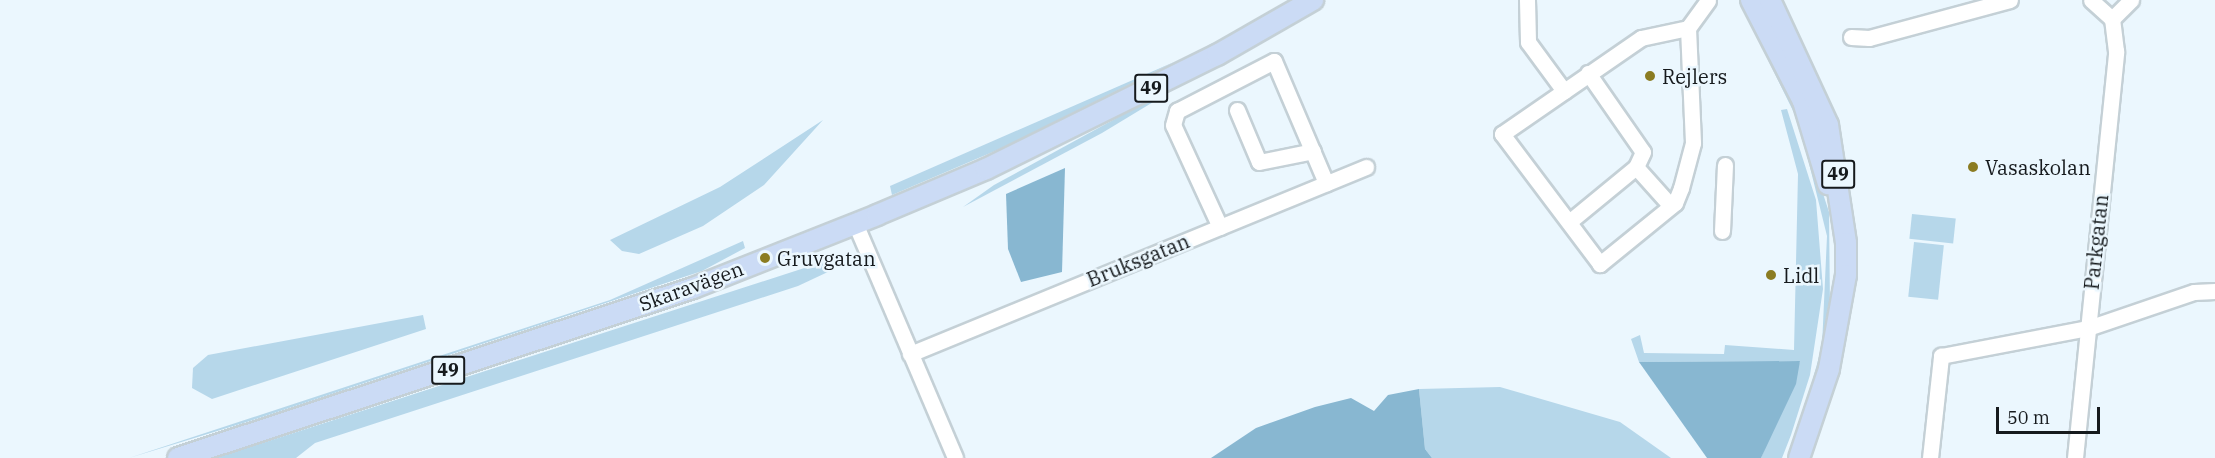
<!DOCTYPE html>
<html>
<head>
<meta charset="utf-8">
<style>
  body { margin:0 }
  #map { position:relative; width:2215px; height:458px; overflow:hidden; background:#ebf7fe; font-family:"IBM Plex Serif",serif }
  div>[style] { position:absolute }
  .green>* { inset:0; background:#b6d7ea; transform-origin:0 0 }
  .forest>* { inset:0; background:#88b7d1 }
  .roads { filter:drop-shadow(2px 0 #c4d0d6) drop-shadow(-2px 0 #c4d0d6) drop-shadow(0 2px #c4d0d6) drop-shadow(0 -2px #c4d0d6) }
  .minor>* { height:15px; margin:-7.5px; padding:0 7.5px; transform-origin:7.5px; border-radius:7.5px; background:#fff }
  .major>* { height:20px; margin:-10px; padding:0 10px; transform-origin:10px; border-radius:10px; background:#cbdbf5 }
  .dots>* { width:16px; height:16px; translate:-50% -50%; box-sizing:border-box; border:3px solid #ebf7fe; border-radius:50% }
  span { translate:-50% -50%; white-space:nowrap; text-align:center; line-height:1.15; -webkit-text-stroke:5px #ebf7fe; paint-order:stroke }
  .shield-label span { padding:2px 4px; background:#ebf7fe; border:2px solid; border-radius:4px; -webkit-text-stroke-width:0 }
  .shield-label { font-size:18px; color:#161a1d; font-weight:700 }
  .poi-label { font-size:20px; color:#161a1d }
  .left { translate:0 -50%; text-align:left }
  .street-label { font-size:20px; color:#161a1d }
  .scale { position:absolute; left:1996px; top:407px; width:104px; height:27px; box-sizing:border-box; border:3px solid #161a1d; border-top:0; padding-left:8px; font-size:18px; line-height:21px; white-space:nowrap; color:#161a1d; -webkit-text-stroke:4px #ebf7fe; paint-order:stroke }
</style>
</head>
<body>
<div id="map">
  <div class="green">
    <i style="clip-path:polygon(1740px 3px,1753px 13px,1780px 63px,1829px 212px,1830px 307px,1821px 367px,1791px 458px,1822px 346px,1827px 236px,1799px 123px)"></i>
    <i style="clip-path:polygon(1221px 61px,1102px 133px,963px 207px,994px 185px)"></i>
    <i style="clip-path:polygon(1174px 62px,1009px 145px,892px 195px,890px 186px)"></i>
    <i style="clip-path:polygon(1787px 109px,1816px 200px,1823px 289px,1810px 375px,1791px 435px,1782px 458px,1761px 458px,1800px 361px,1639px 362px,1631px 339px,1640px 335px,1644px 353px,1724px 354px,1725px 345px,1794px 350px,1798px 174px,1781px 110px)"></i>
    <i style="clip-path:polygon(823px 120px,764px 185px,703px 226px,639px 254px,622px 251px,610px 240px,720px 187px)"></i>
    <i style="left:1912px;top:214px;width:44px;height:25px;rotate:6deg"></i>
    <i style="clip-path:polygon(743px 241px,745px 248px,702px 271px,250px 421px,129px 458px,610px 300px)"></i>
    <i style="left:1914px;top:242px;width:30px;height:55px;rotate:6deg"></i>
    <i style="clip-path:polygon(829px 260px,847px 263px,798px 286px,315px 443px,296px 458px,216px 458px)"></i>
    <i style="clip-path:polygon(423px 315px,426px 329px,212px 399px,192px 388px,193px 368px,208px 355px)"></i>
    <i style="clip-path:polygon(1500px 387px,1620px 422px,1671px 458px,1432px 458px,1425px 449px,1419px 389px)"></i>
  </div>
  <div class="forest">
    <i style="clip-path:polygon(1065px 168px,1062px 272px,1021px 282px,1008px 249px,1006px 194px)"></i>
    <i style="clip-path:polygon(1800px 361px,1796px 384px,1761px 458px,1707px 458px,1639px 362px)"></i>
    <i style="clip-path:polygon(1419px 389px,1425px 449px,1432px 458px,1211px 458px,1256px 428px,1315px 407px,1351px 398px,1374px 411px,1388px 395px)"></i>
  </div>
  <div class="roads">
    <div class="minor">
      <i style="left:1527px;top:0;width:42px;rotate:88.6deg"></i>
      <i style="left:1528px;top:42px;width:61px;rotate:53.7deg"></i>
      <i style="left:2112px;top:19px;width:27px;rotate:-45deg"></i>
      <i style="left:1688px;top:28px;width:115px;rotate:87.5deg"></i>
      <i style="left:1693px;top:143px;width:47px;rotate:104.9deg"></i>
      <i style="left:1681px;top:188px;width:16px;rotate:112deg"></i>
      <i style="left:1675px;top:203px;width:97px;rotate:140.9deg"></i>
      <i style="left:1600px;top:264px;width:163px;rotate:-127deg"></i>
      <i style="left:1502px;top:134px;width:169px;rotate:-34.6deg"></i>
      <i style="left:1641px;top:38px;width:48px;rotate:-12deg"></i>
      <i style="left:1688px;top:28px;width:34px;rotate:-54deg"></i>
      <i style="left:1851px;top:37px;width:18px;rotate:3deg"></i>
      <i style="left:1869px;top:38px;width:146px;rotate:-15.1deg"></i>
      <i style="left:1588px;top:73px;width:96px;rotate:55.2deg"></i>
      <i style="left:1643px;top:152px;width:17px;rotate:115deg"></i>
      <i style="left:1636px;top:167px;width:52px;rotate:48.1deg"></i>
      <i style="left:1237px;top:110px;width:56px;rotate:67.1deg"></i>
      <i style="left:1259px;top:162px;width:55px;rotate:-11.5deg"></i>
      <i style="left:1569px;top:222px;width:87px;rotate:-39.4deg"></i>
      <i style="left:855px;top:223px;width:255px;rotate:66.9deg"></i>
      <i style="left:1220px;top:227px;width:112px;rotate:-114.7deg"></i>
      <i style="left:1173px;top:125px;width:15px;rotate:-74deg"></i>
      <i style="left:1177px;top:111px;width:109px;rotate:-27.3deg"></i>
      <i style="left:1274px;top:61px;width:133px;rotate:66.9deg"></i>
      <i style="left:1722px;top:231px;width:66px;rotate:-87.4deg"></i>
      <i style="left:910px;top:354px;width:493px;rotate:-22.3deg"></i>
      <i style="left:1930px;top:458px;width:103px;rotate:-83.8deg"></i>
      <i style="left:1941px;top:356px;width:150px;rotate:-10.8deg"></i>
      <i style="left:2088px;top:328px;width:112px;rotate:-18.8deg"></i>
      <i style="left:2194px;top:292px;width:21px;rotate:-3deg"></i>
      <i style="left:2075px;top:458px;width:409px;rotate:-84.2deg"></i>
      <i style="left:2116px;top:51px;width:32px;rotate:-97deg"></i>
      <i style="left:2112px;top:19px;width:28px;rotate:-138deg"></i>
    </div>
    <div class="major">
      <i style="left:1751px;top:0;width:114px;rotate:62.8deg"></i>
      <i style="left:1803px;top:101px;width:87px;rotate:73.2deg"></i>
      <i style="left:1770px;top:0;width:138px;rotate:65.1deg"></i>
      <i style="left:1828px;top:125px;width:119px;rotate:81.3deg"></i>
      <i style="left:1846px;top:243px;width:32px;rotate:90deg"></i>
      <i style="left:1846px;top:275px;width:96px;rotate:100.3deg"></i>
      <i style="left:1829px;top:369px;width:94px;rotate:108.6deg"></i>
      <i style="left:178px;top:458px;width:542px;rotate:-18.27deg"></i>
      <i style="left:693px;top:288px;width:198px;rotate:-21.6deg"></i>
      <i style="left:877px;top:215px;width:118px;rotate:-22.9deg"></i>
      <i style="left:986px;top:169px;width:258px;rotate:-26.3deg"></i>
      <i style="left:1217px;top:55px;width:111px;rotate:-29.8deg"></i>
    </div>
  </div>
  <div class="dots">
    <i style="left:1650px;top:76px;background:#8b7c22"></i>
    <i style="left:1973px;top:167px;background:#8b7c22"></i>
    <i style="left:765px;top:258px;background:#8b7c22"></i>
    <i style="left:1771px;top:275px;background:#8b7c22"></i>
  </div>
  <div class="shield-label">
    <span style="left:1151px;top:88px">49</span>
    <span style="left:1838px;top:174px">49</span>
    <span style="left:448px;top:370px">49</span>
  </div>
  <div class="poi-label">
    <span class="left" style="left:1662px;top:76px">Rejlers</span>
    <span class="left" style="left:1985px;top:167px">Vasaskolan</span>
    <span class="left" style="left:777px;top:258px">Gruvgatan</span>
    <span class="left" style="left:1783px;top:275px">Lidl</span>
  </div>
  <div class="street-label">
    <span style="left:2096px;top:242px;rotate:-84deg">Parkgatan</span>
    <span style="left:1138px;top:260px;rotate:-22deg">Bruksgatan</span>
    <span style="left:691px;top:286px;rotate:-20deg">Skaravägen</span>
  </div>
  <div class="scale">50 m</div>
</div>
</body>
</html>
